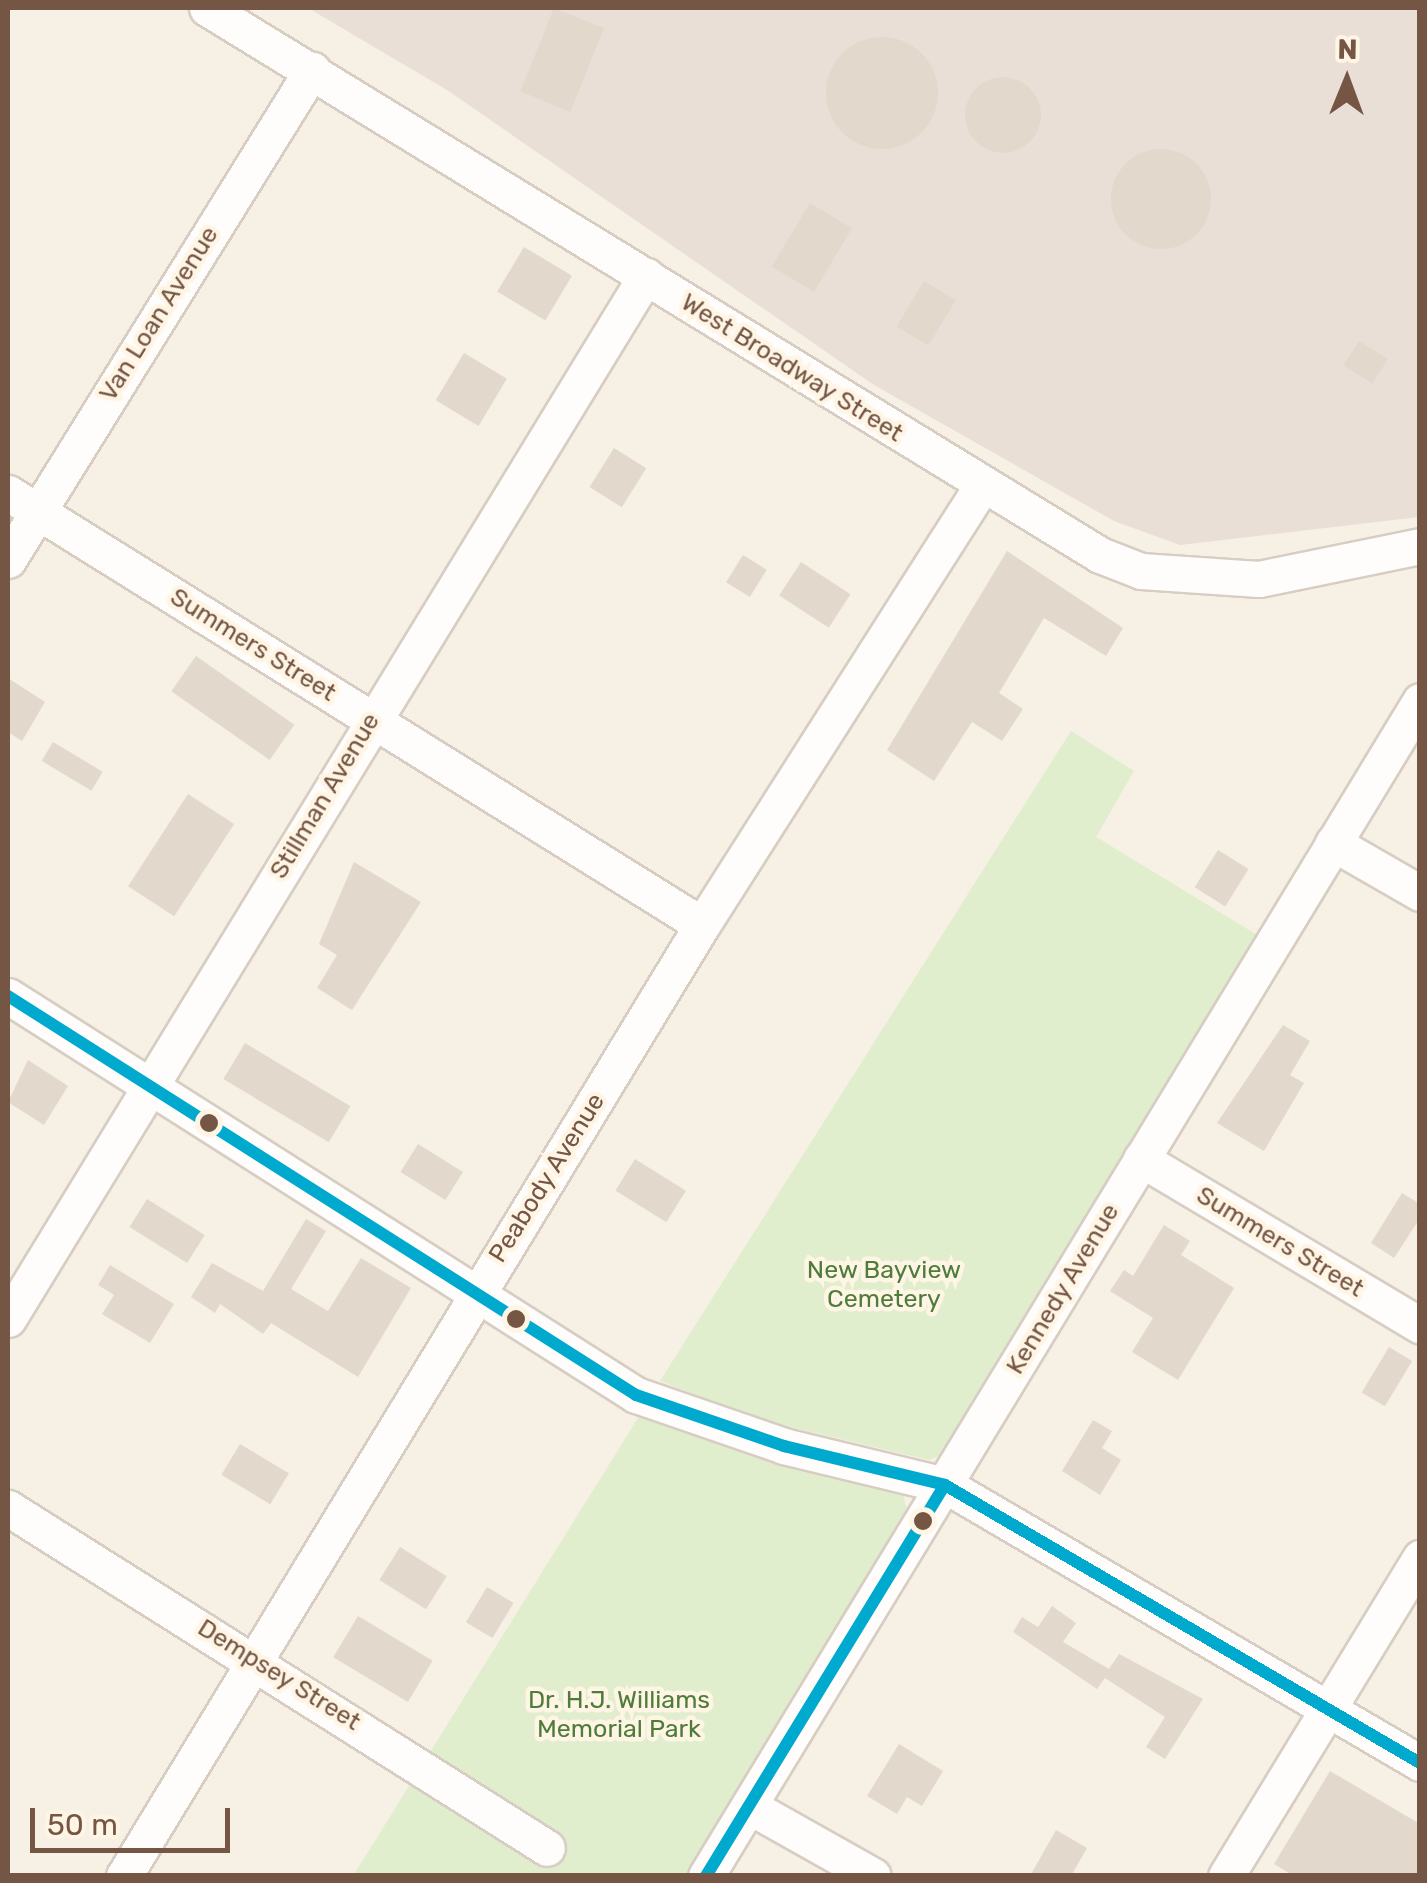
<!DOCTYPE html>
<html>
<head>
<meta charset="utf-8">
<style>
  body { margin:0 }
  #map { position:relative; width:1427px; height:1883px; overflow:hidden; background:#f6f0e5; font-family:Rubik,sans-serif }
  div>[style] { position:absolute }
  .industrial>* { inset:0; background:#e9dfd6 }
  .green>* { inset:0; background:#e1eece }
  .building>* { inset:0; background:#e3d8cc; transform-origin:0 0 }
  .round { border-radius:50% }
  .roads { filter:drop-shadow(2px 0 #d7cdc3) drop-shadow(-2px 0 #d7cdc3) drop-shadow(0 2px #d7cdc3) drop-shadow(0 -2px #d7cdc3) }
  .minor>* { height:35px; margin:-17.5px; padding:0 17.5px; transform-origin:17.5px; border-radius:17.5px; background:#fefdfb }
  .bus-1>* { height:12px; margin:-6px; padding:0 6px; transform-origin:6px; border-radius:6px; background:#00a9ce }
  .dots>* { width:28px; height:28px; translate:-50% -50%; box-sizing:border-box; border:5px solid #fff5e5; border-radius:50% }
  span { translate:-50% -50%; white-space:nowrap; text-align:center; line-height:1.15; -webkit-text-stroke:9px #fff5e5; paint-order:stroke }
  .street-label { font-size:25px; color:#755544 }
  .park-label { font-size:25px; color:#4e7c3b }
  .frame { position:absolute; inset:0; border:10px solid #755544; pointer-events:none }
  .north { position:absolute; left:1297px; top:30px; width:100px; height:100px; -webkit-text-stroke:8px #fff5e5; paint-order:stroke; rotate:1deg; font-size:28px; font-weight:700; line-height:40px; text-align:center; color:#755544 }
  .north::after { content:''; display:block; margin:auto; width:35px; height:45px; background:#755544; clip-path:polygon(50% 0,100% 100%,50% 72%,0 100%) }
  .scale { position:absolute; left:30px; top:1808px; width:200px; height:45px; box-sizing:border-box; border:5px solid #755544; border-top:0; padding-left:12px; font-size:30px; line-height:35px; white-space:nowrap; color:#755544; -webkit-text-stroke:8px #fff5e5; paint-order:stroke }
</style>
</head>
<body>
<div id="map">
  <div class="industrial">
    <i style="clip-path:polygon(308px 8px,1419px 8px,1419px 517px,1180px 545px,1114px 521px,874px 385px,447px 90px)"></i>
  </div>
  <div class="green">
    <i style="clip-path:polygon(1071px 731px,1134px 771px,1096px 837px,1259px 936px,942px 1455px,929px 1460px,761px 1420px,660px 1381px)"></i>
    <i style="clip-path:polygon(643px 1410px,715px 1442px,901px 1489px,908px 1512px,688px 1875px,353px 1876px)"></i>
  </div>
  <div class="building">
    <i style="left:554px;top:8px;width:54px;height:90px;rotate:22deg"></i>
    <i class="round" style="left:826px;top:37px;width:112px;height:112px"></i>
    <i class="round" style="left:965px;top:77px;width:76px;height:76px"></i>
    <i class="round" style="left:1111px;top:149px;width:100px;height:100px"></i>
    <i style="left:810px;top:203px;width:49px;height:74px;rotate:31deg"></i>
    <i style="left:524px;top:247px;width:56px;height:52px;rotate:31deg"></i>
    <i style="left:924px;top:281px;width:37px;height:53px;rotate:31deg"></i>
    <i style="left:1359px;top:341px;width:34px;height:29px;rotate:32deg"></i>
    <i style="left:464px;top:353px;width:50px;height:55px;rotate:31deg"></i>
    <i style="left:614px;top:448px;width:38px;height:46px;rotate:32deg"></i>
    <i style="clip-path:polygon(1007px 551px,1123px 628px,1106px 656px,1044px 618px,999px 693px,1023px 709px,1002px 741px,972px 722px,934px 781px,887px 750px)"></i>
    <i style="left:743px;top:555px;width:28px;height:32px;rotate:32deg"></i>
    <i style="left:801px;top:562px;width:59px;height:40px;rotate:33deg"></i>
    <i style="left:196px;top:656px;width:120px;height:43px;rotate:35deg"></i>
    <i style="clip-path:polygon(8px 678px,45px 702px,22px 741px,8px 732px)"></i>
    <i style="left:53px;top:742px;width:58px;height:22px;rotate:31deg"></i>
    <i style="left:188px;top:794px;width:55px;height:110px;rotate:33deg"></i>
    <i style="left:1218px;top:850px;width:36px;height:44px;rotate:32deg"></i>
    <i style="clip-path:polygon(354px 862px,421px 902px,352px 1010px,317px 988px,337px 955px,319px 944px)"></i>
    <i style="clip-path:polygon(1283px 1025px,1310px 1041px,1290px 1075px,1304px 1083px,1264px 1151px,1217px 1123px)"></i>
    <i style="left:245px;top:1043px;width:123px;height:42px;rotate:31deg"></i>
    <i style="clip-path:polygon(28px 1060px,68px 1086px,44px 1125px,8px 1102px)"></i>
    <i style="left:418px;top:1144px;width:53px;height:33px;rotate:32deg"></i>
    <i style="left:635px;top:1159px;width:60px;height:37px;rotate:32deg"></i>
    <i style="clip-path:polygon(1402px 1193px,1420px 1204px,1420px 1218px,1394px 1258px,1371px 1243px)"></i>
    <i style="left:147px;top:1199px;width:68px;height:33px;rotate:32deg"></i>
    <i style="clip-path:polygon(306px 1219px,326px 1231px,291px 1289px,328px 1311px,361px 1258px,411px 1288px,358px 1377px,271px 1323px,263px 1334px,220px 1304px,215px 1313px,191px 1297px,212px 1263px,263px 1291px)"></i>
    <i style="clip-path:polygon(1164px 1225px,1190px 1241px,1181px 1255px,1234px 1288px,1178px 1380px,1132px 1352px,1153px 1318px,1110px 1291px,1124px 1270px,1133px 1276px)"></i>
    <i style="clip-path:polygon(110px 1265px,174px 1304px,150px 1343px,102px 1314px,114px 1295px,98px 1285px)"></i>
    <i style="left:1389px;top:1347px;width:27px;height:53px;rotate:31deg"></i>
    <i style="clip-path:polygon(1093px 1420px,1112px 1431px,1102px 1448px,1121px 1460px,1100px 1495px,1062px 1471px)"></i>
    <i style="left:240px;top:1444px;width:57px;height:36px;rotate:31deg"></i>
    <i style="left:400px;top:1547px;width:55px;height:39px;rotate:32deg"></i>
    <i style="left:487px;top:1587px;width:31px;height:41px;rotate:31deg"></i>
    <i style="clip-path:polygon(1052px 1606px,1076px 1623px,1063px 1642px,1109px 1669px,1119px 1654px,1203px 1699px,1165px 1759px,1146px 1747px,1165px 1717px,1105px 1678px,1097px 1689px,1013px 1632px,1022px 1617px,1038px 1627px)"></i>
    <i style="left:358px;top:1616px;width:87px;height:48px;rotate:31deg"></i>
    <i style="clip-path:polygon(899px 1744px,943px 1771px,922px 1806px,907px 1797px,897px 1814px,867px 1796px)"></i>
    <i style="clip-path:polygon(1330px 1771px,1420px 1824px,1420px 1876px,1294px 1876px,1274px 1864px)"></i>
    <i style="clip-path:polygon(1056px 1830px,1087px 1848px,1071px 1876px,1030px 1876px)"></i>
  </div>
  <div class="roads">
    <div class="minor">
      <i style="left:207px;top:8px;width:1047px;rotate:31.49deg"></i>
      <i style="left:1100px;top:555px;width:44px;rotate:21.3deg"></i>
      <i style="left:1141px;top:571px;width:118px;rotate:3.9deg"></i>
      <i style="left:1259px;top:579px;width:164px;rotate:-11.6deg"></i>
      <i style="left:8px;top:493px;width:817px;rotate:31.9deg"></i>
      <i style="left:8px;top:560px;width:577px;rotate:-58.18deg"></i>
      <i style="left:1333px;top:843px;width:100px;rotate:29.9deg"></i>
      <i style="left:8px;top:996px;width:744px;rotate:32.43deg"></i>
      <i style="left:636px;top:1395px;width:157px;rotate:19deg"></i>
      <i style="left:784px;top:1446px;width:166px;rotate:13.6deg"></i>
      <i style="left:945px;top:1485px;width:550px;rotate:30.34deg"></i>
      <i style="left:1141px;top:1159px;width:325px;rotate:30.8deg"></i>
      <i style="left:8px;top:1319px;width:1223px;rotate:-58.55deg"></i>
      <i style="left:8px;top:1508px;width:637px;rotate:32.24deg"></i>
      <i style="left:749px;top:1806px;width:142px;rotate:29.4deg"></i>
      <i style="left:124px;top:1876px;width:1113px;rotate:-58.71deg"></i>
      <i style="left:702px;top:925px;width:519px;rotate:-57.5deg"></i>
      <i style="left:706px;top:1876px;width:1375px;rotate:-58.71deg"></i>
      <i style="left:1226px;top:1876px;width:373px;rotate:-58.6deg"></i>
    </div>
  </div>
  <div class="bus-1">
    <i style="left:8px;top:996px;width:744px;rotate:32.43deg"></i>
    <i style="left:636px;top:1395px;width:157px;rotate:19deg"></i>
    <i style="left:784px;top:1446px;width:166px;rotate:13.6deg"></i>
    <i style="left:945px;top:1485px;width:550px;rotate:30.34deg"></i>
    <i style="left:706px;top:1876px;width:458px;rotate:-58.6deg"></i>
  </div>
  <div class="dots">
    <i style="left:209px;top:1123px;background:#755544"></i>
    <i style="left:516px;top:1319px;background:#755544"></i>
    <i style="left:923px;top:1521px;background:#755544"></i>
  </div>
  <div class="street-label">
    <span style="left:159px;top:314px;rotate:-58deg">Van Loan Avenue</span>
    <span style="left:792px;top:368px;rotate:32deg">West Broadway Street</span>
    <span style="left:253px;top:645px;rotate:32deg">Summers Street</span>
    <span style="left:325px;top:796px;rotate:-59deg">Stillman Avenue</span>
    <span style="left:547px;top:1178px;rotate:-58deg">Peabody Avenue</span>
    <span style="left:1280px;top:1242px;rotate:31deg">Summers Street</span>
    <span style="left:1063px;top:1289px;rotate:-59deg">Kennedy Avenue</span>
    <span style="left:279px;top:1675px;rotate:32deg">Dempsey Street</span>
  </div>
  <div class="park-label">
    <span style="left:884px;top:1285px">New Bayview<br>Cemetery</span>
    <span style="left:619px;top:1715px">Dr. H.J. Williams<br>Memorial Park</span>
  </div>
  <div class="frame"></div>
  <div class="north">N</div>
  <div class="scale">50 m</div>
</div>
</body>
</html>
